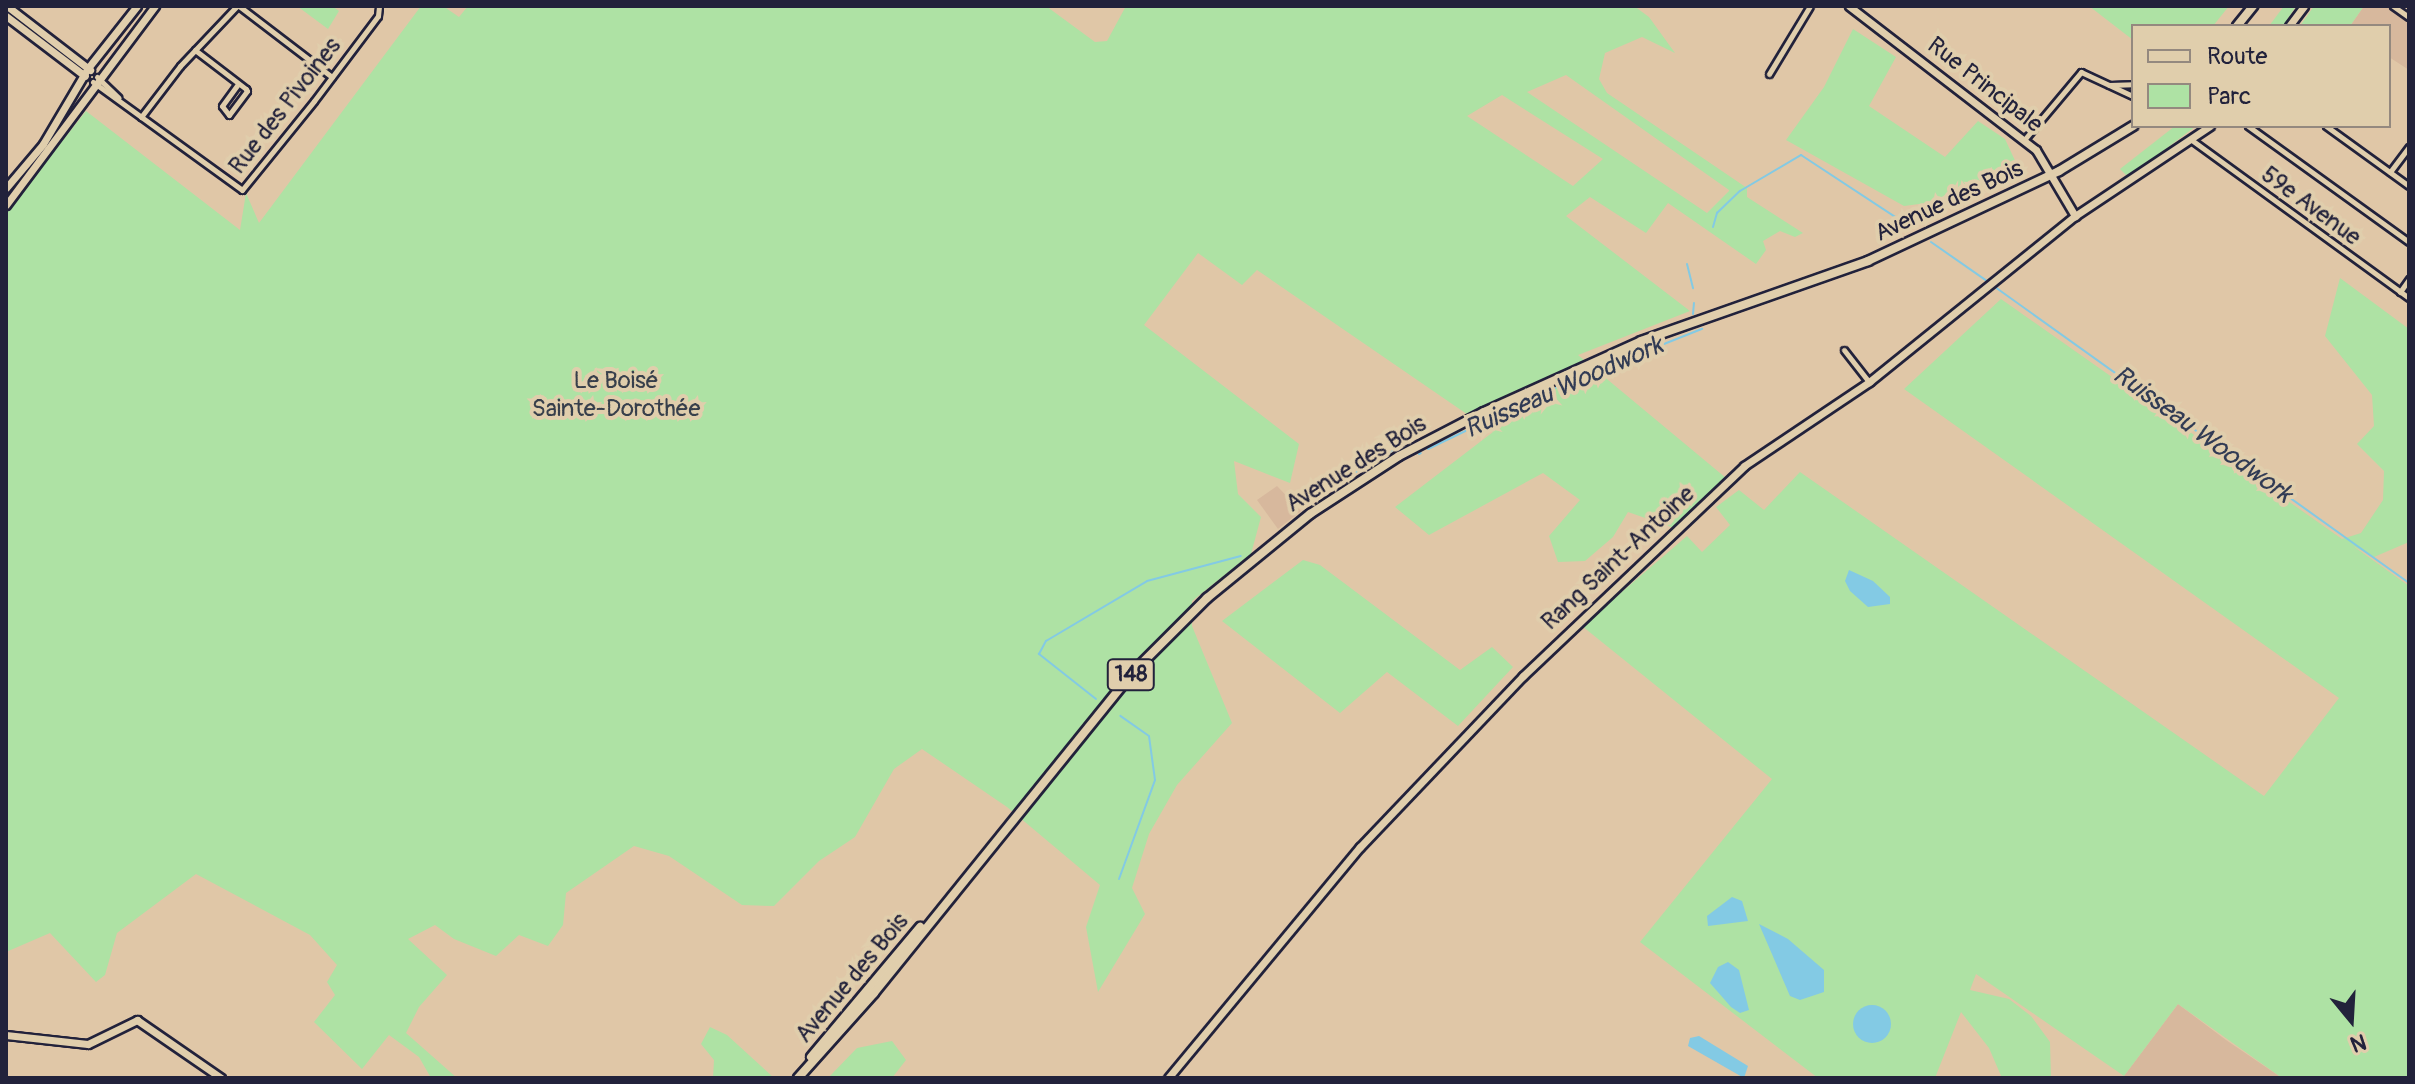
<!DOCTYPE html>
<html>
<head>
<meta charset="utf-8">
<style>
  body { margin:0 }
  #map { position:relative; width:2415px; height:1084px; overflow:hidden; background:#e0c7a7; font-family:Pangolin,sans-serif }
  div>[style] { position:absolute }
  .built>* { inset:0; background:#d7b89d }
  .green>* { inset:0; background:#aee2a4 }
  .water>* { inset:0; background:#83cae4 }
  .round { border-radius:50% }
  .stream>* { height:2px; margin:-1px; padding:0 1px; transform-origin:1px; border-radius:1px; background:#83cae4 }
  .roads { filter:drop-shadow(2px 0 #22223b) drop-shadow(-2px 0 #22223b) drop-shadow(0 2px #22223b) drop-shadow(0 -2px #22223b) }
  .street>* { height:5px; margin:-2.5px; padding:0 2.5px; transform-origin:2.5px; border-radius:2.5px; background:#e0ceac }
  .secondary>* { height:7px; margin:-3.5px; padding:0 3.5px; transform-origin:3.5px; border-radius:3.5px; background:#e0ceac }
  .primary>* { height:8px; margin:-4px; padding:0 4px; transform-origin:4px; border-radius:4px; background:#e0ceac }
  span { translate:-50% -50%; white-space:nowrap; text-align:center; line-height:1.15; -webkit-text-stroke:8px #e0ceac; paint-order:stroke }
  .shield-label span { padding:2px 6px; background:#e0ceac; border:2px solid; border-radius:6px; -webkit-text-stroke-width:0 }
  .shield-label { font-size:22px; color:#22223b; font-weight:700 }
  .street-label { font-size:24px; color:#22223b }
  .park-label { font-size:24px; color:#373f4b }
  .water-label { font-size:26px; color:#313b54; font-style:italic }
  .frame { position:absolute; inset:0; border:8px solid #22223b; pointer-events:none }
  .legend { position:absolute; left:2131px; top:24px; width:260px; height:104px; box-sizing:border-box; background:#e0ceac; border:2px solid #94897f; margin:0; padding:10px 14px; list-style:none; font-size:24px; color:#22223b }
  .legend li { display:flex; align-items:center; gap:16px; height:40px }
  .legend b { width:40px; border:2px solid #94897f }
  .north { position:absolute; left:2311px; top:980px; width:80px; height:80px; -webkit-text-stroke:6px #e0ceac; paint-order:stroke; rotate:162deg; font-size:22px; font-weight:700; line-height:32px; text-align:center; color:#22223b }
  .north::after { content:''; display:block; margin:auto; width:28px; height:36px; background:#22223b; clip-path:polygon(50% 0,100% 100%,50% 72%,0 100%) }
</style>
</head>
<body>
<div id="map">
  <div class="built">
    <i style="clip-path:polygon(2364px 6px,2391px 6px,2409px 18px,2409px 70px,2389px 57px,2389px 26px,2350px 26px)"></i>
    <i style="clip-path:polygon(1277px 486px,1301px 511px,1278px 529px,1257px 500px)"></i>
    <i style="clip-path:polygon(2178px 1004px,2226px 1040px,2282px 1078px,2124px 1076px)"></i>
  </div>
  <div class="green">
    <i style="clip-path:polygon(297px 6px,332px 6px,339px 11px,328px 29px)"></i>
    <i style="clip-path:polygon(evenodd,421px 6px,443px 6px,459px 17px,468px 6px,1046px 6px,1095px 42px,1107px 41px,1126px 6px,1634px 6px,1649px 17px,1675px 53px,1642px 37px,1605px 53px,1599px 79px,1607px 93px,1747px 188px,1747px 197px,1803px 233px,1795px 237px,1780px 231px,1763px 241px,1766px 250px,1756px 264px,1668px 203px,1646px 233px,1590px 197px,1566px 216px,1690px 311px,1578px 355px,1726px 478px,1674px 528px,1628px 512px,1613px 537px,1585px 561px,1558px 562px,1549px 536px,1580px 500px,1543px 473px,1429px 535px,1395px 507px,1493px 432px,1257px 270px,1242px 285px,1198px 253px,1144px 325px,1299px 444px,1290px 483px,1234px 461px,1238px 494px,1261px 517px,1251px 554px,1192px 601px,1192px 626px,1232px 723px,1177px 785px,1149px 834px,1132px 888px,1145px 914px,1098px 992px,1086px 927px,1100px 885px,1007px 807px,922px 749px,894px 769px,855px 837px,819px 861px,774px 906px,742px 905px,669px 856px,634px 846px,566px 893px,563px 925px,548px 946px,519px 935px,496px 956px,454px 939px,435px 925px,408px 939px,447px 975px,419px 1007px,406px 1033px,457px 1078px,431px 1078px,419px 1057px,389px 1035px,362px 1069px,314px 1022px,335px 995px,327px 982px,337px 965px,310px 935px,196px 874px,117px 933px,105px 975px,96px 982px,50px 933px,6px 952px,6px 212px,86px 111px,240px 230px,246px 193px,259px 223px,421px 6px,1566px 75px,1729px 190px,1729px 191px,1707px 213px,1527px 92px,1566px 75px,421px 6px,1502px 95px,1603px 159px,1573px 186px,1467px 116px,1502px 95px)"></i>
    <i style="clip-path:polygon(2089px 6px,2229px 6px,2213px 26px,2133px 26px,2133px 40px)"></i>
    <i style="clip-path:polygon(2284px 6px,2296px 6px,2283px 26px,2269px 26px)"></i>
    <i style="clip-path:polygon(2314px 6px,2364px 6px,2350px 26px,2300px 26px)"></i>
    <i style="clip-path:polygon(1853px 29px,1896px 57px,1869px 106px,1945px 157px,1978px 121px,2005px 139px,2018px 167px,1950px 200px,1904px 206px,1786px 140px,1824px 87px)"></i>
    <i style="clip-path:polygon(2175px 126px,2196px 126px,2138px 170px,2126px 175px,2120px 169px)"></i>
    <i style="clip-path:polygon(2340px 278px,2409px 329px,2409px 542px,2374px 557px,2353px 546px,2409px 586px,2409px 1078px,2282px 1078px,2178px 1004px,2124px 1076px,1976px 974px,1970px 990px,2009px 999px,2031px 1016px,2050px 1042px,2051px 1078px,2002px 1078px,1989px 1048px,1961px 1012px,1935px 1078px,1818px 1078px,1640px 942px,1772px 779px,1582px 626px,1687px 536px,1702px 552px,1730px 525px,1716px 507px,1739px 490px,1764px 510px,1800px 472px,2264px 796px,2339px 698px,1904px 389px,2001px 299px,2342px 539px,2361px 533px,2383px 500px,2384px 471px,2357px 444px,2374px 426px,2372px 395px,2325px 336px)"></i>
    <i style="clip-path:polygon(1303px 560px,1320px 565px,1460px 670px,1492px 647px,1513px 667px,1458px 726px,1387px 672px,1340px 713px,1222px 621px)"></i>
    <i style="clip-path:polygon(710px 1027px,727px 1035px,774px 1078px,713px 1078px,714px 1060px,701px 1044px)"></i>
    <i style="clip-path:polygon(892px 1041px,906px 1060px,892px 1078px,828px 1078px,857px 1048px)"></i>
  </div>
  <div class="water">
    <i style="clip-path:polygon(1849px 570px,1873px 581px,1890px 597px,1890px 604px,1868px 607px,1850px 591px,1845px 581px)"></i>
    <i style="clip-path:polygon(1732px 897px,1742px 901px,1748px 921px,1708px 926px,1707px 916px)"></i>
    <i style="clip-path:polygon(1759px 924px,1788px 939px,1824px 970px,1824px 992px,1800px 1000px,1790px 996px)"></i>
    <i style="clip-path:polygon(1728px 962px,1739px 970px,1749px 1010px,1740px 1013px,1731px 1007px,1710px 983px,1718px 967px)"></i>
    <i class="round" style="left:1853px;top:1005px;width:38px;height:38px"></i>
    <i style="clip-path:polygon(1699px 1036px,1748px 1066px,1744px 1078px,1688px 1046px,1690px 1038px)"></i>
  </div>
  <div class="stream">
    <i style="left:1713px;top:227px;width:15px;rotate:-74deg"></i>
    <i style="left:1717px;top:213px;width:32px;rotate:-44deg"></i>
    <i style="left:1740px;top:191px;width:71px;rotate:-30.5deg"></i>
    <i style="left:1801px;top:155px;width:129px;rotate:33.3deg"></i>
    <i style="left:1931px;top:242px;width:68px;rotate:34.9deg"></i>
    <i style="left:1687px;top:264px;width:25px;rotate:76deg"></i>
    <i style="left:1995px;top:287px;width:509px;rotate:35.56deg"></i>
    <i style="left:1693px;top:314px;width:11px;rotate:-85deg"></i>
    <i style="left:1428px;top:449px;width:148px;rotate:-25.7deg"></i>
    <i style="left:1561px;top:385px;width:152px;rotate:-21.7deg"></i>
    <i style="left:1419px;top:454px;width:2px;rotate:-27deg"></i>
    <i style="left:1356px;top:472px;width:57px;rotate:-30.6deg"></i>
    <i style="left:1096px;top:699px;width:73px;rotate:-141.7deg"></i>
    <i style="left:1039px;top:654px;width:15px;rotate:-62deg"></i>
    <i style="left:1046px;top:641px;width:117px;rotate:-30.7deg"></i>
    <i style="left:1147px;top:581px;width:97px;rotate:-14.9deg"></i>
    <i style="left:1119px;top:879px;width:105px;rotate:-70deg"></i>
    <i style="left:1155px;top:780px;width:44px;rotate:-97.8deg"></i>
    <i style="left:1149px;top:736px;width:35px;rotate:-145deg"></i>
  </div>
  <div class="roads">
    <div class="street">
      <i style="left:239px;top:6px;width:117px;rotate:37.4deg"></i>
      <i style="left:2393px;top:6px;width:19px;rotate:35deg"></i>
      <i style="left:195px;top:50px;width:64px;rotate:37.4deg"></i>
      <i style="left:246px;top:89px;width:2px;rotate:63deg"></i>
      <i style="left:247px;top:91px;width:30px;rotate:127deg"></i>
      <i style="left:229px;top:115px;width:11px;rotate:-128deg"></i>
      <i style="left:222px;top:106px;width:27px;rotate:-54deg"></i>
      <i style="left:1769px;top:74px;width:79px;rotate:-58.9deg"></i>
      <i style="left:97px;top:77px;width:30px;rotate:44deg"></i>
      <i style="left:93px;top:82px;width:184px;rotate:35.9deg"></i>
      <i style="left:242px;top:190px;width:114px;rotate:-51deg"></i>
      <i style="left:314px;top:101px;width:106px;rotate:-53deg"></i>
      <i style="left:378px;top:16px;width:10px;rotate:-84deg"></i>
      <i style="left:2109px;top:85px;width:24px;rotate:-2deg"></i>
      <i style="left:141px;top:117px;width:64px;rotate:-52.6deg"></i>
      <i style="left:180px;top:66px;width:83px;rotate:-46.5deg"></i>
      <i style="left:2248px;top:126px;width:198px;rotate:35.8deg"></i>
      <i style="left:2326px;top:126px;width:102px;rotate:35.9deg"></i>
      <i style="left:2024px;top:140px;width:89px;rotate:-50deg"></i>
      <i style="left:2081px;top:72px;width:57px;rotate:24.8deg"></i>
      <i style="left:2193px;top:141px;width:267px;rotate:36deg"></i>
      <i style="left:2390px;top:172px;width:31px;rotate:-53deg"></i>
      <i style="left:2400px;top:292px;width:16px;rotate:-55deg"></i>
      <i style="left:1844px;top:350px;width:41px;rotate:52deg"></i>
    </div>
    <div class="secondary">
      <i style="left:7px;top:6px;width:105px;rotate:37.6deg"></i>
      <i style="left:1849px;top:6px;width:236px;rotate:37.6deg"></i>
      <i style="left:2036px;top:150px;width:77px;rotate:59.4deg"></i>
      <i style="left:6px;top:16px;width:99px;rotate:37.2deg"></i>
      <i style="left:2289px;top:26px;width:25px;rotate:-53deg"></i>
      <i style="left:6px;top:188px;width:57px;rotate:-49.9deg"></i>
      <i style="left:43px;top:144px;width:88px;rotate:-59.4deg"></i>
      <i style="left:88px;top:68px;width:79px;rotate:-51.7deg"></i>
      <i style="left:6px;top:205px;width:249px;rotate:-53.2deg"></i>
      <i style="left:6px;top:1035px;width:82px;rotate:6.3deg"></i>
      <i style="left:88px;top:1044px;width:55px;rotate:-26.1deg"></i>
      <i style="left:137px;top:1020px;width:102px;rotate:34.6deg"></i>
      <i style="left:1168px;top:1078px;width:300px;rotate:-50.3deg"></i>
      <i style="left:1360px;top:847px;width:236px;rotate:-46.4deg"></i>
      <i style="left:1523px;top:676px;width:305px;rotate:-43.5deg"></i>
      <i style="left:1744px;top:466px;width:151px;rotate:-33.9deg"></i>
      <i style="left:1869px;top:382px;width:265px;rotate:-38.9deg"></i>
      <i style="left:2075px;top:216px;width:162px;rotate:-33.7deg"></i>
    </div>
    <div class="primary">
      <i style="left:2237px;top:26px;width:26px;rotate:-51deg"></i>
      <i style="left:811px;top:1057px;width:170px;rotate:-50deg"></i>
      <i style="left:798px;top:1078px;width:114px;rotate:-48.2deg"></i>
      <i style="left:874px;top:993px;width:415px;rotate:-51.1deg"></i>
      <i style="left:1135px;top:670px;width:102px;rotate:-45deg"></i>
      <i style="left:1207px;top:598px;width:133px;rotate:-39.2deg"></i>
      <i style="left:1310px;top:514px;width:106px;rotate:-33.1deg"></i>
      <i style="left:1399px;top:456px;width:96px;rotate:-27.4deg"></i>
      <i style="left:1484px;top:412px;width:172px;rotate:-24.3deg"></i>
      <i style="left:1641px;top:341px;width:241px;rotate:-19.4deg"></i>
      <i style="left:1868px;top:261px;width:211px;rotate:-25.2deg"></i>
      <i style="left:2059px;top:171px;width:87px;rotate:-31.3deg"></i>
    </div>
  </div>
  <div class="shield-label">
    <span style="left:1131px;top:675px">148</span>
  </div>
  <div class="street-label">
    <span style="left:1985px;top:85px;rotate:38deg">Rue Principale</span>
    <span style="left:285px;top:106px;rotate:-52deg">Rue des Pivoines</span>
    <span style="left:1949px;top:201px;rotate:-25deg">Avenue des Bois</span>
    <span style="left:2311px;top:206px;rotate:36deg">59e Avenue</span>
    <span style="left:1356px;top:464px;rotate:-32deg">Avenue des Bois</span>
    <span style="left:1618px;top:558px;rotate:-43deg">Rang Saint-Antoine</span>
    <span style="left:852px;top:978px;rotate:-50deg">Avenue des Bois</span>
  </div>
  <div class="park-label">
    <span style="left:616px;top:395px">Le Boisé<br>Sainte-Dorothée</span>
  </div>
  <div class="water-label">
    <span style="left:1564px;top:388px;rotate:-24deg">Ruisseau Woodwork</span>
    <span style="left:2202px;top:435px;rotate:36deg">Ruisseau Woodwork</span>
  </div>
  <div class="frame"></div>
  <ul class="legend">
  <li><b style="height:10px;background:#e0ceac"></b>Route</li>
  <li><b style="height:22px;background:#aee2a4"></b>Parc</li>
  </ul>
  <div class="north">N</div>
</div>
</body>
</html>
